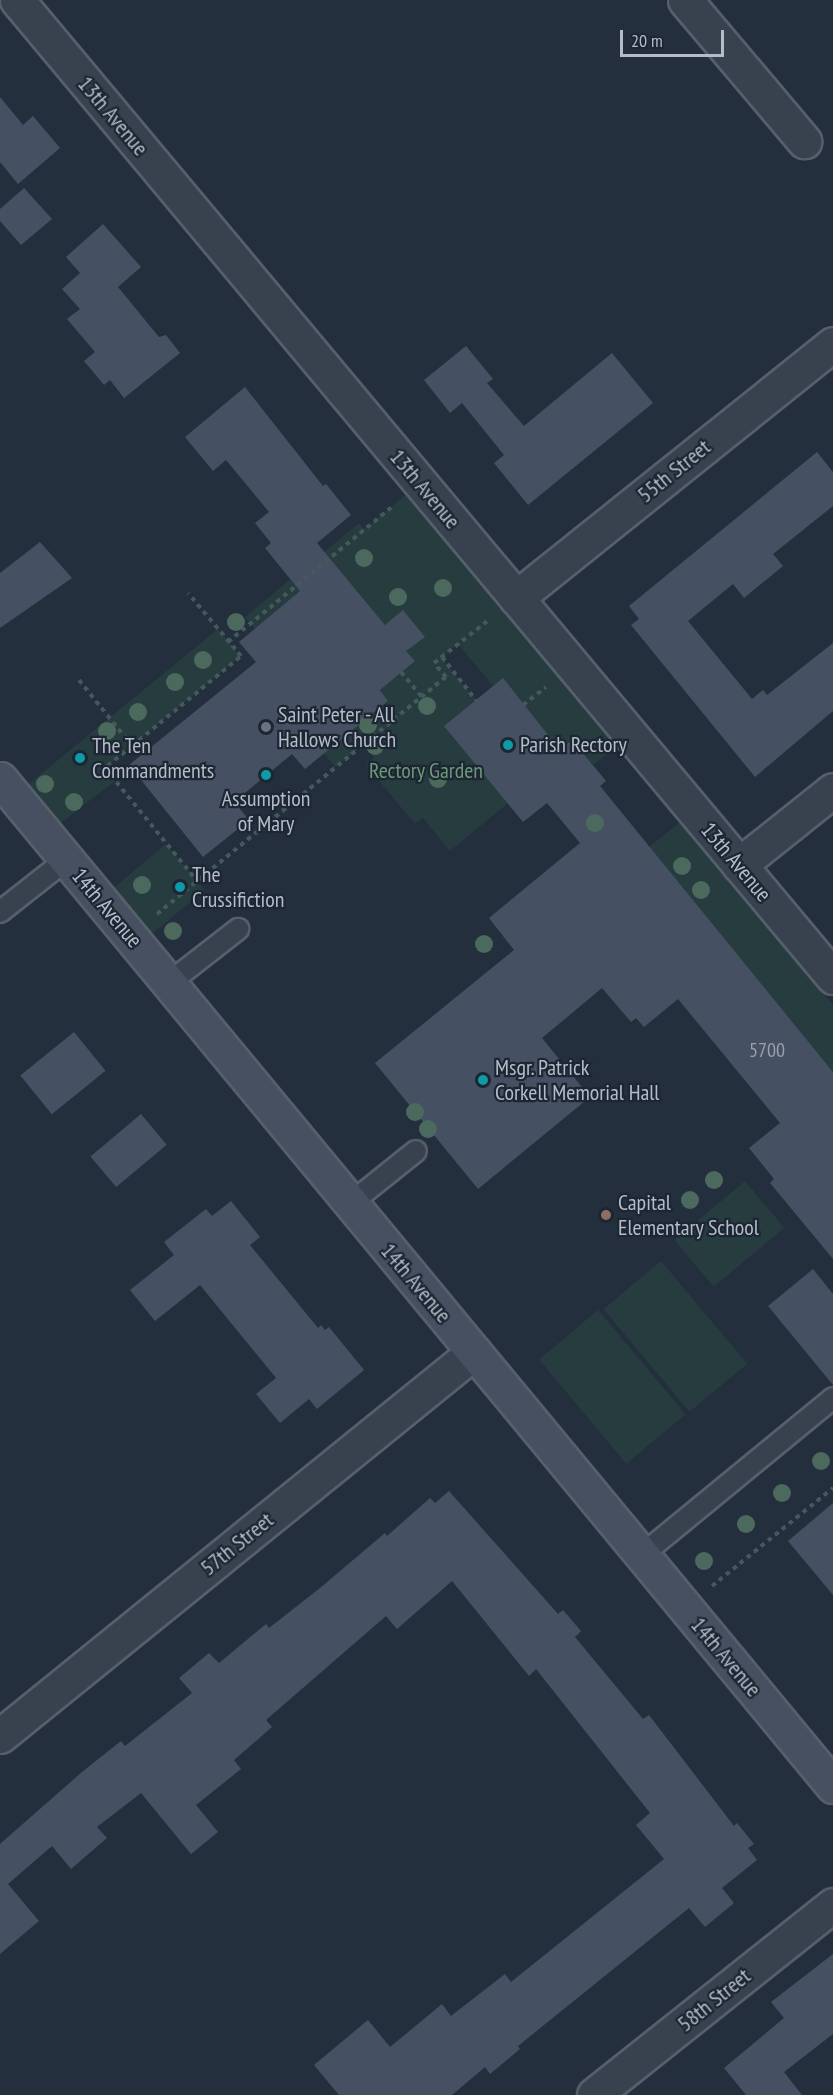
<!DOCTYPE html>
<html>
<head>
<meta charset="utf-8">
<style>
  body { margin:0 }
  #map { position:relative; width:833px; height:2095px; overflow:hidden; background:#242f3e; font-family:"PT Sans Narrow",sans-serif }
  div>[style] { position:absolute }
  .green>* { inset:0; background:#263c3f; transform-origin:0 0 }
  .building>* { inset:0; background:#455162; transform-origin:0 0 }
  .path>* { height:4px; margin-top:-2px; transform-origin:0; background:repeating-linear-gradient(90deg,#44595c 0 4.5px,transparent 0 9px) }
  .roads { filter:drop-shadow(2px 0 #565f6c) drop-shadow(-2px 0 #565f6c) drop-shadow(0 2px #565f6c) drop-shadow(0 -2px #565f6c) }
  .lane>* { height:20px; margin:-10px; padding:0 10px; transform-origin:10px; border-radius:10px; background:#38414e }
  .street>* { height:33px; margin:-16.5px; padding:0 16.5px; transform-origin:16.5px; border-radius:16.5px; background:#38414e }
  .secondary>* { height:33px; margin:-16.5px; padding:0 16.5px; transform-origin:16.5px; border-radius:16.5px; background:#465061 }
  .trees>* { width:18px; height:18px; margin:-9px; border-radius:50%; background:#4b6a5d }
  .dots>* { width:16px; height:16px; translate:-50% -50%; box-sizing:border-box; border:3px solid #1d2633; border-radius:50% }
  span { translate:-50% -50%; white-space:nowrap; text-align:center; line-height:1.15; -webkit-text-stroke:4.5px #1d2633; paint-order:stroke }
  .number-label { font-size:20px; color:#98a1af }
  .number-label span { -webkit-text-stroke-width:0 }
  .street-label { font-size:22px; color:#b4bcc9 }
  .poi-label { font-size:22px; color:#b4bcc9 }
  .left { translate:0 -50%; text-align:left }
  .park-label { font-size:22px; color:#6b9a76 }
  .scale { position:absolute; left:620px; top:30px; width:104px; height:27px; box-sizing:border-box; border:3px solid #b4bcc9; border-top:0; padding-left:8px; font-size:18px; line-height:21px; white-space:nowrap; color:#b4bcc9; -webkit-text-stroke:4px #1d2633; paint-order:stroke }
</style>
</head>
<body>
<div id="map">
  <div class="green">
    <i style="clip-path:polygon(408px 493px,617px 746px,593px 765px,572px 740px,560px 750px,493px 686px,458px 644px,442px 658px,476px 700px,445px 726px,508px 803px,450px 851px,423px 818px,415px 824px,366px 765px,374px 757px,364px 745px,335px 767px,324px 753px,388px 701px,380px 690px,415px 661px,406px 651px,424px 636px,404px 611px,385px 625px,347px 579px,309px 610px,255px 629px,245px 617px,359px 523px,364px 529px)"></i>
    <i style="clip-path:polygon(218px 629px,241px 656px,105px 768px,115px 781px,57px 826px,25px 787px)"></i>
    <i style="clip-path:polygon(680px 822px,833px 1005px,833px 1072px,649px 847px)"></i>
    <i style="left:166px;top:844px;width:60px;height:72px;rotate:50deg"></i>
    <i style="left:745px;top:1181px;width:61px;height:92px;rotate:50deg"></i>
    <i style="left:661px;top:1261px;width:134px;height:75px;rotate:50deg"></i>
    <i style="left:598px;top:1310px;width:136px;height:77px;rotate:50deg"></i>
  </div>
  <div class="building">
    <i style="clip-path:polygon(0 97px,23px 125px,33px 116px,60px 148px,18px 184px,0 162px)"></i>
    <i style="clip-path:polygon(24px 188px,52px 219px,21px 245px,0 221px,0 209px)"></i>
    <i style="clip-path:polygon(103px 224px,141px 267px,118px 287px,159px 337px,166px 335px,180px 353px,124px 398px,110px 380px,104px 385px,84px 361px,95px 352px,67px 319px,80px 309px,62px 289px,80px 273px,66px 257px)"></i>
    <i style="clip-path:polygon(466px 346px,493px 379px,487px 383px,524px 426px,612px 353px,653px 403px,528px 505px,494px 463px,504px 455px,462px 403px,450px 413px,424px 380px)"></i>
    <i style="clip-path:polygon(245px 387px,323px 486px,326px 484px,351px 515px,317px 543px,385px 625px,403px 610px,425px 637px,406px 651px,415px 661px,380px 690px,388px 701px,305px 769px,292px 754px,234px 802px,249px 820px,203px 857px,129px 765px,256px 662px,239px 642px,300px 591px,265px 548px,271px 543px,255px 523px,269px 512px,226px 460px,213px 471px,185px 437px)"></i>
    <i style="clip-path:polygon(817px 452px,833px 472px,833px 506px,773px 554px,783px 566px,744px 598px,733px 584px,688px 621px,752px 699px,763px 690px,767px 695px,833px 643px,833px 711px,755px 777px,631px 625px,639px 619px,629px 606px)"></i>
    <i style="clip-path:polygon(40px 542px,72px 578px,0 628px,0 573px)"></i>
    <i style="clip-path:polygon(503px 678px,560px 750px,572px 740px,606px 781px,600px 786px,833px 1072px,833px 1259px,770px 1183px,774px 1179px,749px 1148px,780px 1123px,678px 999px,644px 1027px,636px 1018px,631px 1022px,602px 988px,542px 1038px,590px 1097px,478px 1189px,375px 1063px,514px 950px,489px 918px,580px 843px,547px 803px,523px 822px,444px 726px)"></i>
    <i style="left:74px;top:1032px;width:50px;height:69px;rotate:51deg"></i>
    <i style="left:141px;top:1114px;width:40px;height:66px;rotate:50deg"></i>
    <i style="clip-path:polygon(231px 1201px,260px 1237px,250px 1245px,318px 1328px,321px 1325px,325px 1330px,329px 1327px,364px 1370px,317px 1409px,309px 1399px,280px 1423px,256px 1394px,276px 1378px,200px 1285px,155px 1321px,130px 1290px,174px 1255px,164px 1242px,206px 1209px,212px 1216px)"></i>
    <i style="clip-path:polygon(813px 1269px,833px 1294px,833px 1385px,768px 1306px)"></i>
    <i style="clip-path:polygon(449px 1491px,558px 1614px,563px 1610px,581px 1631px,575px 1637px,643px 1719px,649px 1715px,734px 1826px,737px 1823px,754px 1844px,748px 1848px,757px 1860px,722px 1888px,734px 1903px,705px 1927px,689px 1908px,518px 2046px,520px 2049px,490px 2074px,485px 2067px,452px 2095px,339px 2095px,314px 2065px,368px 2020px,390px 2047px,442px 2004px,451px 2016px,505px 1974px,511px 1982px,664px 1859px,636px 1825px,650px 1813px,536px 1669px,529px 1676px,452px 1581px,397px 1629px,386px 1616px,266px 1720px,272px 1727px,234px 1760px,241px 1769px,196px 1805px,218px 1832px,191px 1854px,141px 1793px,97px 1827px,107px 1838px,71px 1869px,52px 1846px,8px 1884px,39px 1921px,0 1954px,0 1844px,82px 1772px,121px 1741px,125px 1746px,192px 1693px,179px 1678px,209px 1653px,219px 1663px,266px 1624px,269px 1628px,320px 1588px,385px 1533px,387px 1536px,430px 1498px,435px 1503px)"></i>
    <i style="clip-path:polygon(833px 1503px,833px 1595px,788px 1541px)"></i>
    <i style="clip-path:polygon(833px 1954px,833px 2034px,784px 2072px,802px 2095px,746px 2095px,724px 2068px,784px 2018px,771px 2002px)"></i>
  </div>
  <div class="path">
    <i style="left:228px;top:642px;width:215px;rotate:-39.5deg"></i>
    <i style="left:442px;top:657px;width:55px;rotate:51.7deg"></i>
    <i style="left:401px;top:672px;width:33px;rotate:50deg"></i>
    <i style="left:79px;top:680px;width:85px;rotate:51.2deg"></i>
    <i style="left:132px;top:746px;width:35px;rotate:141deg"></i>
    <i style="left:105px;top:768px;width:146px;rotate:50.8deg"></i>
    <i style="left:523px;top:705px;width:29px;rotate:-38deg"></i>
    <i style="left:132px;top:746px;width:141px;rotate:-39.5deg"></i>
    <i style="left:241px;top:656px;width:82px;rotate:-130.1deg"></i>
    <i style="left:157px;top:914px;width:374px;rotate:-39.4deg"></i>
    <i style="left:446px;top:677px;width:18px;rotate:-131deg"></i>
    <i style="left:434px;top:663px;width:71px;rotate:-38.2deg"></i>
    <i style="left:712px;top:1586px;width:156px;rotate:-39deg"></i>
  </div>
  <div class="roads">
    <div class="lane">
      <i style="left:0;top:912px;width:85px;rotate:-38.3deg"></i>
      <i style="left:169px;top:983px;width:88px;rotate:-38deg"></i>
      <i style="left:351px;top:1203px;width:83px;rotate:-38.7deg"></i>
      <i style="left:642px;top:1555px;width:247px;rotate:-39.4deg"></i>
    </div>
    <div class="street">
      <i style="left:17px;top:0;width:1273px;rotate:50.13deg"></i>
      <i style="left:685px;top:0;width:185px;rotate:49.8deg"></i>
      <i style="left:516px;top:598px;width:406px;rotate:-38.7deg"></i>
      <i style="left:739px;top:865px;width:120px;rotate:-38.6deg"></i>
      <i style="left:0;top:1736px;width:610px;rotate:-39.01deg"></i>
      <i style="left:594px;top:2095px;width:305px;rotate:-38.5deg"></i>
    </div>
    <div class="secondary">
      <i style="left:0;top:779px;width:1307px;rotate:50.4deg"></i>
    </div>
  </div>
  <div class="trees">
    <i style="left:364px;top:558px"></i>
    <i style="left:443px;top:588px"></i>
    <i style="left:398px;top:597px"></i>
    <i style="left:236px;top:622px"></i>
    <i style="left:203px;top:660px"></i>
    <i style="left:175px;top:682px"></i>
    <i style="left:427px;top:706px"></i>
    <i style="left:138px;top:712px"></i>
    <i style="left:368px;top:725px"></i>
    <i style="left:107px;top:731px"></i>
    <i style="left:375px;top:746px"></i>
    <i style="left:438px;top:779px"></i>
    <i style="left:45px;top:784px"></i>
    <i style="left:74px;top:802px"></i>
    <i style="left:595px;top:823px"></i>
    <i style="left:682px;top:866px"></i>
    <i style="left:142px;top:885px"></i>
    <i style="left:701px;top:890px"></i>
    <i style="left:173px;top:931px"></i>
    <i style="left:484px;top:944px"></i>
    <i style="left:415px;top:1112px"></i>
    <i style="left:428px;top:1129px"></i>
    <i style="left:714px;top:1180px"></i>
    <i style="left:690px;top:1200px"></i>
    <i style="left:821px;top:1461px"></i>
    <i style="left:782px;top:1493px"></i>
    <i style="left:746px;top:1524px"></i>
    <i style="left:704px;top:1561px"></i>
  </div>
  <div class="dots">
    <i style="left:266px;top:727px;background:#6b7280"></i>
    <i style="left:508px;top:745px;background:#0f9aa8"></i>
    <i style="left:80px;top:758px;background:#0f9aa8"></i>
    <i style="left:266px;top:775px;background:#0f9aa8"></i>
    <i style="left:180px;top:887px;background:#0f9aa8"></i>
    <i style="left:483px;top:1080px;background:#0f9aa8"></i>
    <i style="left:606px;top:1215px;background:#8d6e63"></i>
  </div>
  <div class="number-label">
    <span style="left:767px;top:1050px">5700</span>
  </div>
  <div class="street-label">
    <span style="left:113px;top:116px;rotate:50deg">13th Avenue</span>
    <span style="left:674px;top:471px;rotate:-39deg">55th Street</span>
    <span style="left:425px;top:489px;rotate:50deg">13th Avenue</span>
    <span style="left:736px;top:862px;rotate:50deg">13th Avenue</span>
    <span style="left:107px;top:908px;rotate:50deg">14th Avenue</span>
    <span style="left:416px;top:1283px;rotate:50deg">14th Avenue</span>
    <span style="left:237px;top:1544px;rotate:-39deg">57th Street</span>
    <span style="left:726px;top:1657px;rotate:50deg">14th Avenue</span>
    <span style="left:714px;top:2000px;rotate:-39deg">58th Street</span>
  </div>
  <div class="poi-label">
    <span class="left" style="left:278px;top:727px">Saint Peter - All<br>Hallows Church</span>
    <span class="left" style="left:92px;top:758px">The Ten<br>Commandments</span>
    <span class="left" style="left:520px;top:745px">Parish Rectory</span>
    <span style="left:266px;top:811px">Assumption<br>of Mary</span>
    <span class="left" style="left:192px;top:887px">The<br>Crussifiction</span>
    <span class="left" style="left:495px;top:1080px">Msgr. Patrick<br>Corkell Memorial Hall</span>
    <span class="left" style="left:618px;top:1215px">Capital<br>Elementary School</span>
  </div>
  <div class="park-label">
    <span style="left:426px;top:771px">Rectory Garden</span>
  </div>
  <div class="scale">20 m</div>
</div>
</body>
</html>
